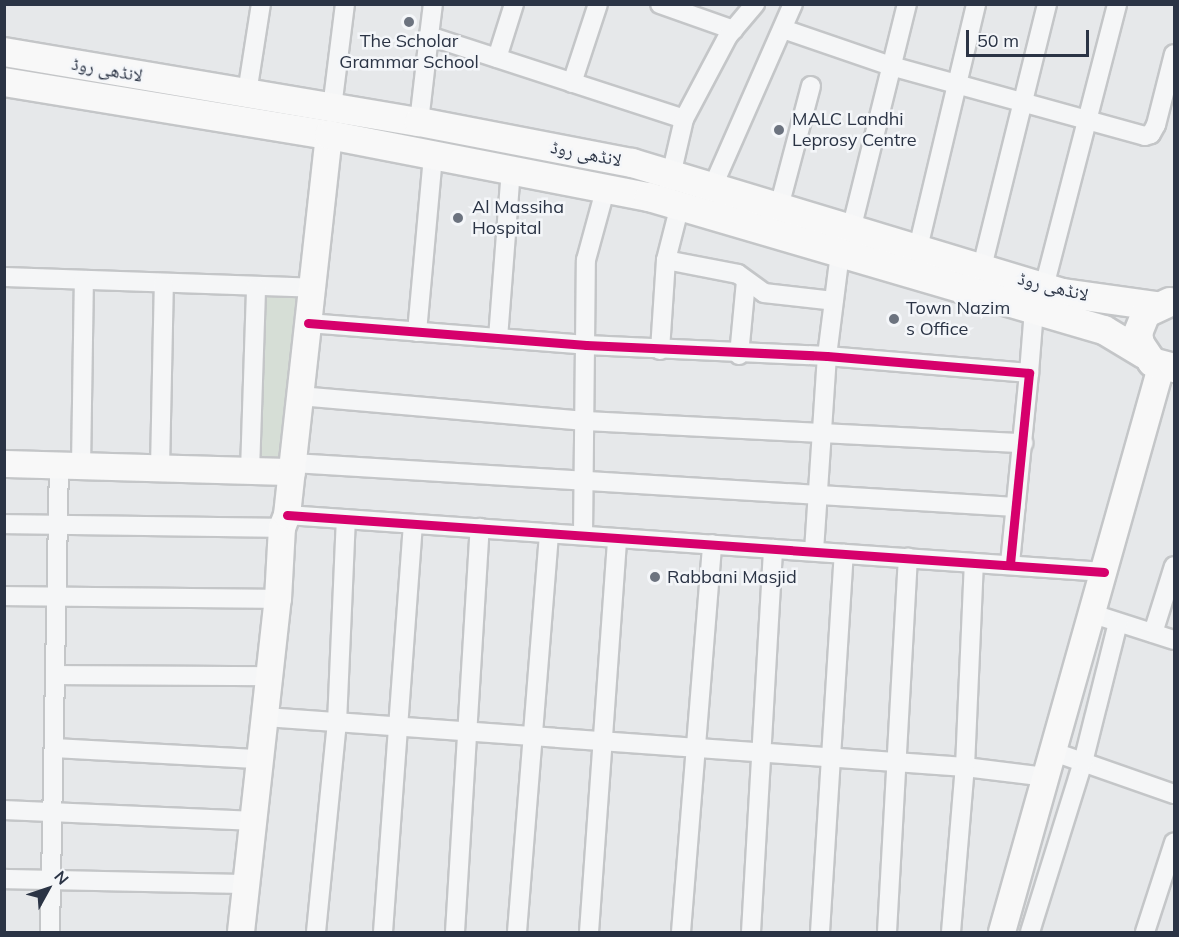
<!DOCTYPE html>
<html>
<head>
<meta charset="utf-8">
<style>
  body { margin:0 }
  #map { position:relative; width:1179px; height:937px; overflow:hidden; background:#e6e8ea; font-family:Mulish,"Noto Naskh Arabic",sans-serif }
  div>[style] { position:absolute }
  .green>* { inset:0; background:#d6ded6 }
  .roads { filter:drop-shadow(2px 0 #c4c6c8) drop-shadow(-2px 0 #c4c6c8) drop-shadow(0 2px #c4c6c8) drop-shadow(0 -2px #c4c6c8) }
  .street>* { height:18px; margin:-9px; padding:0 9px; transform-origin:9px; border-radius:9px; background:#f5f6f7 }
  .secondary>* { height:26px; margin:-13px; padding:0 13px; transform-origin:13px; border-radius:13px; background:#f8f8f8 }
  .primary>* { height:28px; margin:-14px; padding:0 14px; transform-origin:14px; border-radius:14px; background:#f8f8f8 }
  .cycleway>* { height:9px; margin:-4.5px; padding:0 4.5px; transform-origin:4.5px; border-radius:4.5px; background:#d6006c }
  .dots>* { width:16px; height:16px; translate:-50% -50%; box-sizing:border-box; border:3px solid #f4f6f9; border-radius:50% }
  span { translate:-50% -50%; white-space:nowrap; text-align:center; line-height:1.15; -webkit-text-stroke:5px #f4f6f9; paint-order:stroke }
  .poi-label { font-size:18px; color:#2b3445 }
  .left { translate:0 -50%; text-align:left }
  .street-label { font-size:18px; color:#2b3445 }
  .frame { position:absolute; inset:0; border:6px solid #2b3445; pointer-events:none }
  .north { position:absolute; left:18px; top:859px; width:60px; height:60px; -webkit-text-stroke:4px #f4f6f9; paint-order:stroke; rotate:50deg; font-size:16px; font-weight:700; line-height:24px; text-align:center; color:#2b3445 }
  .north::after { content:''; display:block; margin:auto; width:21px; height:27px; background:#2b3445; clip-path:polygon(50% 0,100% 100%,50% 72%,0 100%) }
  .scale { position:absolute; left:966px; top:30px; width:123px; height:27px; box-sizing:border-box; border:3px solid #2b3445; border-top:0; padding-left:8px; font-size:18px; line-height:21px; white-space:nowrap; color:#2b3445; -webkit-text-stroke:4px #f4f6f9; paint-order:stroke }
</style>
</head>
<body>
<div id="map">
  <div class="green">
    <i style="clip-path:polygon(256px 287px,312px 288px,292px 472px,250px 471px)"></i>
  </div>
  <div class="roads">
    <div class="street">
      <i style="left:660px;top:4px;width:78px;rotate:19.4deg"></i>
      <i style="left:783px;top:29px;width:114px;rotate:18.9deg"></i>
      <i style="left:891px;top:66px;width:263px;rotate:15.4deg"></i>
      <i style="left:1145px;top:136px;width:6px;rotate:-18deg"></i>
      <i style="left:1151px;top:134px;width:10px;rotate:-61deg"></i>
      <i style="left:1156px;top:125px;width:73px;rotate:-75.8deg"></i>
      <i style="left:429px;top:36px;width:32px;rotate:-83deg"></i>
      <i style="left:497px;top:58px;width:57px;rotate:-72.5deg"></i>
      <i style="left:572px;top:83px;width:83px;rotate:-71.8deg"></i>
      <i style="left:247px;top:93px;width:90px;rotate:-81.1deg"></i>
      <i style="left:332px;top:108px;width:105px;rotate:-82.9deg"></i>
      <i style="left:419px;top:122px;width:87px;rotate:-83.4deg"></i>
      <i style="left:429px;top:36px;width:268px;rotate:18deg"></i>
      <i style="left:669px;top:184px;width:67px;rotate:-77deg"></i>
      <i style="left:684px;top:119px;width:94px;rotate:-62.1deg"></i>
      <i style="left:728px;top:36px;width:42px;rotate:-49.8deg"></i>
      <i style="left:713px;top:186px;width:199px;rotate:-66.3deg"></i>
      <i style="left:779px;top:207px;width:125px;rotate:-75.2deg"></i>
      <i style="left:851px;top:230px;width:233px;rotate:-76.1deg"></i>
      <i style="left:918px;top:248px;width:251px;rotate:-76.6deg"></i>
      <i style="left:666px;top:260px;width:73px;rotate:11deg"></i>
      <i style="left:738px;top:274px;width:32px;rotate:36deg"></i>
      <i style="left:764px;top:293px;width:70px;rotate:6.5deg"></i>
      <i style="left:982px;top:267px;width:271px;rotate:-76.1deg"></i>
      <i style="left:4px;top:277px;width:308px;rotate:2deg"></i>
      <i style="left:1044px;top:287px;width:292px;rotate:-75.5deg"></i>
      <i style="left:308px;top:323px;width:279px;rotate:4.5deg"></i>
      <i style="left:586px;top:345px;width:241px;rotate:2.6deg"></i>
      <i style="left:827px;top:356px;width:203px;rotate:4.8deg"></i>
      <i style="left:1029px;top:373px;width:193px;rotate:95.7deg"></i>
      <i style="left:417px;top:332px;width:178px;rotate:-84.8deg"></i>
      <i style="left:498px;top:338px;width:169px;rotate:-85.6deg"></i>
      <i style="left:660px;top:350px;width:90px;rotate:-86.2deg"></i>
      <i style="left:666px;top:260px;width:57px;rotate:-75.7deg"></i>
      <i style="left:739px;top:355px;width:74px;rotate:-84.6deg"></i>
      <i style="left:1029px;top:373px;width:63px;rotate:-85.5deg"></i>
      <i style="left:300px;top:396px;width:286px;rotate:5deg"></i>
      <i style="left:585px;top:421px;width:439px;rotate:2.9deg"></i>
      <i style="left:293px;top:463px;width:724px;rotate:3.48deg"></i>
      <i style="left:81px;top:466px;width:186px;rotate:-89.1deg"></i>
      <i style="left:160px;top:468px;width:185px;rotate:-88.8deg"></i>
      <i style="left:250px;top:471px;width:184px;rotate:-88.1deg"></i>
      <i style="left:287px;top:515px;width:819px;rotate:3.99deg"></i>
      <i style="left:4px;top:524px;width:278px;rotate:0.8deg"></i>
      <i style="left:583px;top:535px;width:275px;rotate:-89.4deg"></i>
      <i style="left:586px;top:260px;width:76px;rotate:-74.7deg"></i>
      <i style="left:814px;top:551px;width:195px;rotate:-86.2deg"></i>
      <i style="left:827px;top:356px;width:104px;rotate:-82.8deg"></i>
      <i style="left:4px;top:596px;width:274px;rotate:0.6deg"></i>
      <i style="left:1093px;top:614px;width:85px;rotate:17.8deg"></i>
      <i style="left:1153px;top:633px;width:70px;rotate:-72.6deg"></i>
      <i style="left:55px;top:675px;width:214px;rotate:0.3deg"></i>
      <i style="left:265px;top:717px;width:702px;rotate:4.09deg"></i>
      <i style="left:965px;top:767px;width:83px;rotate:7deg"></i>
      <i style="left:54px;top:748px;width:206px;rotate:3.1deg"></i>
      <i style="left:1054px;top:752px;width:127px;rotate:19.3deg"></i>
      <i style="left:4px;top:810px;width:249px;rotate:2.5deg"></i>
      <i style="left:4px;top:879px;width:242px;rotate:1.2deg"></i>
      <i style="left:50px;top:932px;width:467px;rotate:-88.9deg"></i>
      <i style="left:316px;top:932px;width:210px;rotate:-84.3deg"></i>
      <i style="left:337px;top:723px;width:204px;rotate:-87.5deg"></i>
      <i style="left:383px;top:932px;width:409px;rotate:-85.8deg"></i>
      <i style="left:455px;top:932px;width:405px;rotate:-86.5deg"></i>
      <i style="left:517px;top:932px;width:400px;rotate:-85.4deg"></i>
      <i style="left:589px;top:932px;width:395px;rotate:-85.9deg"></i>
      <i style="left:681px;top:932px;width:389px;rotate:-85.4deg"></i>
      <i style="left:751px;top:932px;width:384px;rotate:-86.7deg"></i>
      <i style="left:820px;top:932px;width:379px;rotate:-86.4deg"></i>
      <i style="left:887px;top:932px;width:375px;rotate:-86.8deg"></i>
      <i style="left:951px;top:932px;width:166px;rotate:-85.2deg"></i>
      <i style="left:965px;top:767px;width:204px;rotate:-87.5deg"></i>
      <i style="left:1030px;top:932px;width:178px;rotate:-72.7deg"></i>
      <i style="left:1083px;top:762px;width:143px;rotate:-75.9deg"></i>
      <i style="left:1145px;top:932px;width:94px;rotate:-72deg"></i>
    </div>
    <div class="secondary">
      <i style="left:4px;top:464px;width:288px;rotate:1.6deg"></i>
      <i style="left:241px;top:932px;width:335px;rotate:-83.7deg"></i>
      <i style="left:278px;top:599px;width:71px;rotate:-86.8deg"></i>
      <i style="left:282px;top:528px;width:14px;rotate:-69deg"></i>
      <i style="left:287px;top:515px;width:382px;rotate:-83.7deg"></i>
      <i style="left:1002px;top:932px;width:587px;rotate:-74.28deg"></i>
    </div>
    <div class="primary">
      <i style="left:4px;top:52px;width:421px;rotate:9.6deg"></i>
      <i style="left:419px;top:122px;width:217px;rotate:10.9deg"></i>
      <i style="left:632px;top:163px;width:450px;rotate:16.8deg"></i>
      <i style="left:1063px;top:293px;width:93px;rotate:8deg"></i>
      <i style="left:4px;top:82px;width:329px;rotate:9.3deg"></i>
      <i style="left:329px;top:135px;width:326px;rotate:11deg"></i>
      <i style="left:649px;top:197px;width:474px;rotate:16.3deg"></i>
      <i style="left:1104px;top:330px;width:47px;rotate:31deg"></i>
      <i style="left:1170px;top:302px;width:26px;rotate:155deg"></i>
      <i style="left:1146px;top:313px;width:22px;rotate:112deg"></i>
      <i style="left:1138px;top:333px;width:11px;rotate:80deg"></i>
      <i style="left:1140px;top:344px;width:22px;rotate:56deg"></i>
      <i style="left:1152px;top:362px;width:23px;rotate:15deg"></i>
    </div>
  </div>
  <div class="cycleway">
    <i style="left:308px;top:323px;width:279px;rotate:4.5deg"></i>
    <i style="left:586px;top:345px;width:241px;rotate:2.6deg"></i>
    <i style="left:827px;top:356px;width:203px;rotate:4.8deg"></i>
    <i style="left:1029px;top:373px;width:193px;rotate:95.7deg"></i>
    <i style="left:287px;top:515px;width:819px;rotate:3.99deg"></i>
  </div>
  <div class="dots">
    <i style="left:409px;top:22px;background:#6c737f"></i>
    <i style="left:779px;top:130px;background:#6c737f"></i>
    <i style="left:458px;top:218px;background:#6c737f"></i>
    <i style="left:894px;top:319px;background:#6c737f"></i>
    <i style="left:655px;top:577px;background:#6c737f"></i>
  </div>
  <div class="poi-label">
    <span style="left:409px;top:52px">The Scholar<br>Grammar School</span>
    <span class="left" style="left:792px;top:130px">MALC Landhi<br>Leprosy Centre</span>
    <span class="left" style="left:472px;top:218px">Al Massiha<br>Hospital</span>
    <span class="left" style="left:906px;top:319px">Town Nazim<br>s Office</span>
    <span class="left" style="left:667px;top:577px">Rabbani Masjid</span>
  </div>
  <div class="street-label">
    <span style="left:107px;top:70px;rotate:10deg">لانڈھی روڈ</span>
    <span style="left:586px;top:154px;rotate:11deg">لانڈھی روڈ</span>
    <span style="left:1053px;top:287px;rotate:14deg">لانڈھی روڈ</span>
  </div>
  <div class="frame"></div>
  <div class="north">N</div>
  <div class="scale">50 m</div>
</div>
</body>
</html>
